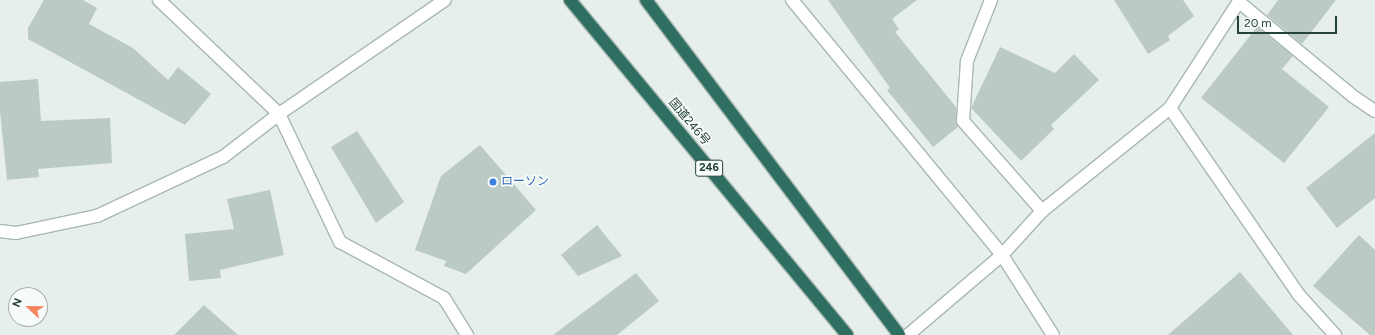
<!DOCTYPE html>
<html>
<head>
<meta charset="utf-8">
<style>
  body { margin:0 }
  #map { position:relative; width:1375px; height:335px; overflow:hidden; background:#e6efeb; font-family:Figtree,"Noto Sans JP",sans-serif }
  div>[style] { position:absolute }
  .building>* { inset:0; background:#bbcac4 }
  .roads { filter:drop-shadow(1px 0 #a8b8b2) drop-shadow(-1px 0 #a8b8b2) drop-shadow(0 1px #a8b8b2) drop-shadow(0 -1px #a8b8b2) }
  .minor>* { height:12px; margin:-6px; padding:0 6px; transform-origin:6px; border-radius:6px; background:#fff }
  .highway>* { height:12px; margin:-6px; padding:0 6px; transform-origin:6px; border-radius:6px; background:#2f6f62 }
  .dots>* { width:11px; height:11px; translate:-50% -50%; box-sizing:border-box; border:2px solid #f7fbf9; border-radius:50% }
  span { translate:-50% -50%; white-space:nowrap; text-align:center; line-height:1.15; -webkit-text-stroke:3.5px #f7fbf9; paint-order:stroke }
  .shield-label span { padding:1px 3px; background:#f7fbf9; border:1px solid; border-radius:3px; -webkit-text-stroke-width:0 }
  .shield-label { font-size:11px; color:#24423a; font-weight:700 }
  .street-label { font-size:12px; color:#24423a }
  .shop-label { font-size:12px; color:#366cbe }
  .left { translate:0 -50%; text-align:left }
  .north { position:absolute; left:8px; top:287px; width:40px; height:40px; box-sizing:border-box; background:#f7fbf9; border:1px solid #a3b1ad; border-radius:50%; rotate:292deg; font-size:11px; font-weight:700; line-height:16px; text-align:center; color:#24423a }
  .north::after { content:''; display:block; margin:auto; width:14px; height:18px; background:#f4845f; clip-path:polygon(50% 0,100% 100%,50% 72%,0 100%) }
  .scale { position:absolute; left:1237px; top:16px; width:100px; height:18px; box-sizing:border-box; border:2px solid #24423a; border-top:0; padding-left:5px; font-size:12px; line-height:14px; white-space:nowrap; color:#24423a; -webkit-text-stroke:3px #f7fbf9; paint-order:stroke }
</style>
</head>
<body>
<div id="map">
  <div class="building">
    <i style="clip-path:polygon(44px 0,83px 0,97px 8px,89px 24px,133px 48px,168px 80px,178px 67px,211px 94px,185px 125px,28px 39px,28px 28px)"></i>
    <i style="clip-path:polygon(828px 0,917px 0,892px 19px,899px 29px,895px 32px,956px 107px,956px 121px,958px 127px,933px 147px,887px 90px,890px 88px)"></i>
    <i style="clip-path:polygon(1114px 0,1183px 0,1194px 16px,1168px 36px,1170px 40px,1148px 54px)"></i>
    <i style="clip-path:polygon(1278px 0,1336px 0,1302px 44px,1267px 15px)"></i>
    <i style="clip-path:polygon(1257px 27px,1293px 56px,1282px 69px,1329px 107px,1284px 163px,1201px 98px)"></i>
    <i style="clip-path:polygon(1000px 47px,1055px 73px,1074px 54px,1099px 80px,1051px 125px,1054px 129px,1021px 161px,971px 108px)"></i>
    <i style="clip-path:polygon(38px 79px,41px 121px,110px 118px,112px 163px,38px 169px,39px 177px,7px 180px,0 111px,0 82px)"></i>
    <i style="clip-path:polygon(357px 131px,404px 202px,376px 223px,331px 147px)"></i>
    <i style="clip-path:polygon(1375px 133px,1375px 198px,1337px 228px,1306px 188px)"></i>
    <i style="clip-path:polygon(480px 145px,536px 210px,466px 274px,444px 266px,446px 261px,415px 250px,441px 176px)"></i>
    <i style="clip-path:polygon(270px 190px,284px 255px,220px 270px,221px 278px,189px 281px,185px 234px,234px 229px,227px 199px)"></i>
    <i style="clip-path:polygon(597px 225px,622px 256px,578px 276px,561px 255px)"></i>
    <i style="clip-path:polygon(1359px 235px,1375px 250px,1375px 335px,1370px 335px,1313px 286px)"></i>
    <i style="clip-path:polygon(1240px 272px,1293px 335px,1168px 335px)"></i>
    <i style="clip-path:polygon(636px 273px,659px 301px,617px 335px,553px 335px)"></i>
    <i style="clip-path:polygon(204px 305px,238px 335px,174px 335px)"></i>
  </div>
  <div class="roads">
    <div class="minor">
      <i style="left:159px;top:0;width:166px;rotate:43.5deg"></i>
      <i style="left:279px;top:114px;width:142px;rotate:64.5deg"></i>
      <i style="left:340px;top:242px;width:118px;rotate:28.3deg"></i>
      <i style="left:444px;top:298px;width:44px;rotate:58.1deg"></i>
      <i style="left:792px;top:0;width:330px;rotate:50.5deg"></i>
      <i style="left:1002px;top:255px;width:95px;rotate:57.5deg"></i>
      <i style="left:991px;top:0;width:66px;rotate:111.5deg"></i>
      <i style="left:967px;top:61px;width:60px;rotate:93.8deg"></i>
      <i style="left:963px;top:121px;width:120px;rotate:48.7deg"></i>
      <i style="left:1239px;top:2px;width:149px;rotate:39.6deg"></i>
      <i style="left:1354px;top:97px;width:25px;rotate:34deg"></i>
      <i style="left:1170px;top:108px;width:227px;rotate:55.4deg"></i>
      <i style="left:1299px;top:295px;width:54px;rotate:48deg"></i>
      <i style="left:0;top:231px;width:16px;rotate:7deg"></i>
      <i style="left:16px;top:233px;width:83px;rotate:-11.9deg"></i>
      <i style="left:97px;top:216px;width:139px;rotate:-25.1deg"></i>
      <i style="left:223px;top:157px;width:71px;rotate:-37.5deg"></i>
      <i style="left:279px;top:114px;width:201px;rotate:-34.5deg"></i>
      <i style="left:908px;top:335px;width:123px;rotate:-40.4deg"></i>
      <i style="left:1002px;top:255px;width:59px;rotate:-47.7deg"></i>
      <i style="left:1042px;top:211px;width:164px;rotate:-38.8deg"></i>
      <i style="left:1170px;top:108px;width:129px;rotate:-57.1deg"></i>
    </div>
    <div class="highway">
      <i style="left:570px;top:0;width:435px;rotate:50.4deg"></i>
      <i style="left:646px;top:0;width:420px;rotate:52.9deg"></i>
    </div>
  </div>
  <div class="dots">
    <i style="left:493px;top:182px;background:#3f7fe0"></i>
  </div>
  <div class="shield-label">
    <span style="left:709px;top:168px">246</span>
  </div>
  <div class="street-label">
    <span style="left:689px;top:122px;rotate:50deg">国道246号</span>
  </div>
  <div class="shop-label">
    <span class="left" style="left:501px;top:182px">ローソン</span>
  </div>
  <div class="north">N</div>
  <div class="scale">20 m</div>
</div>
</body>
</html>
